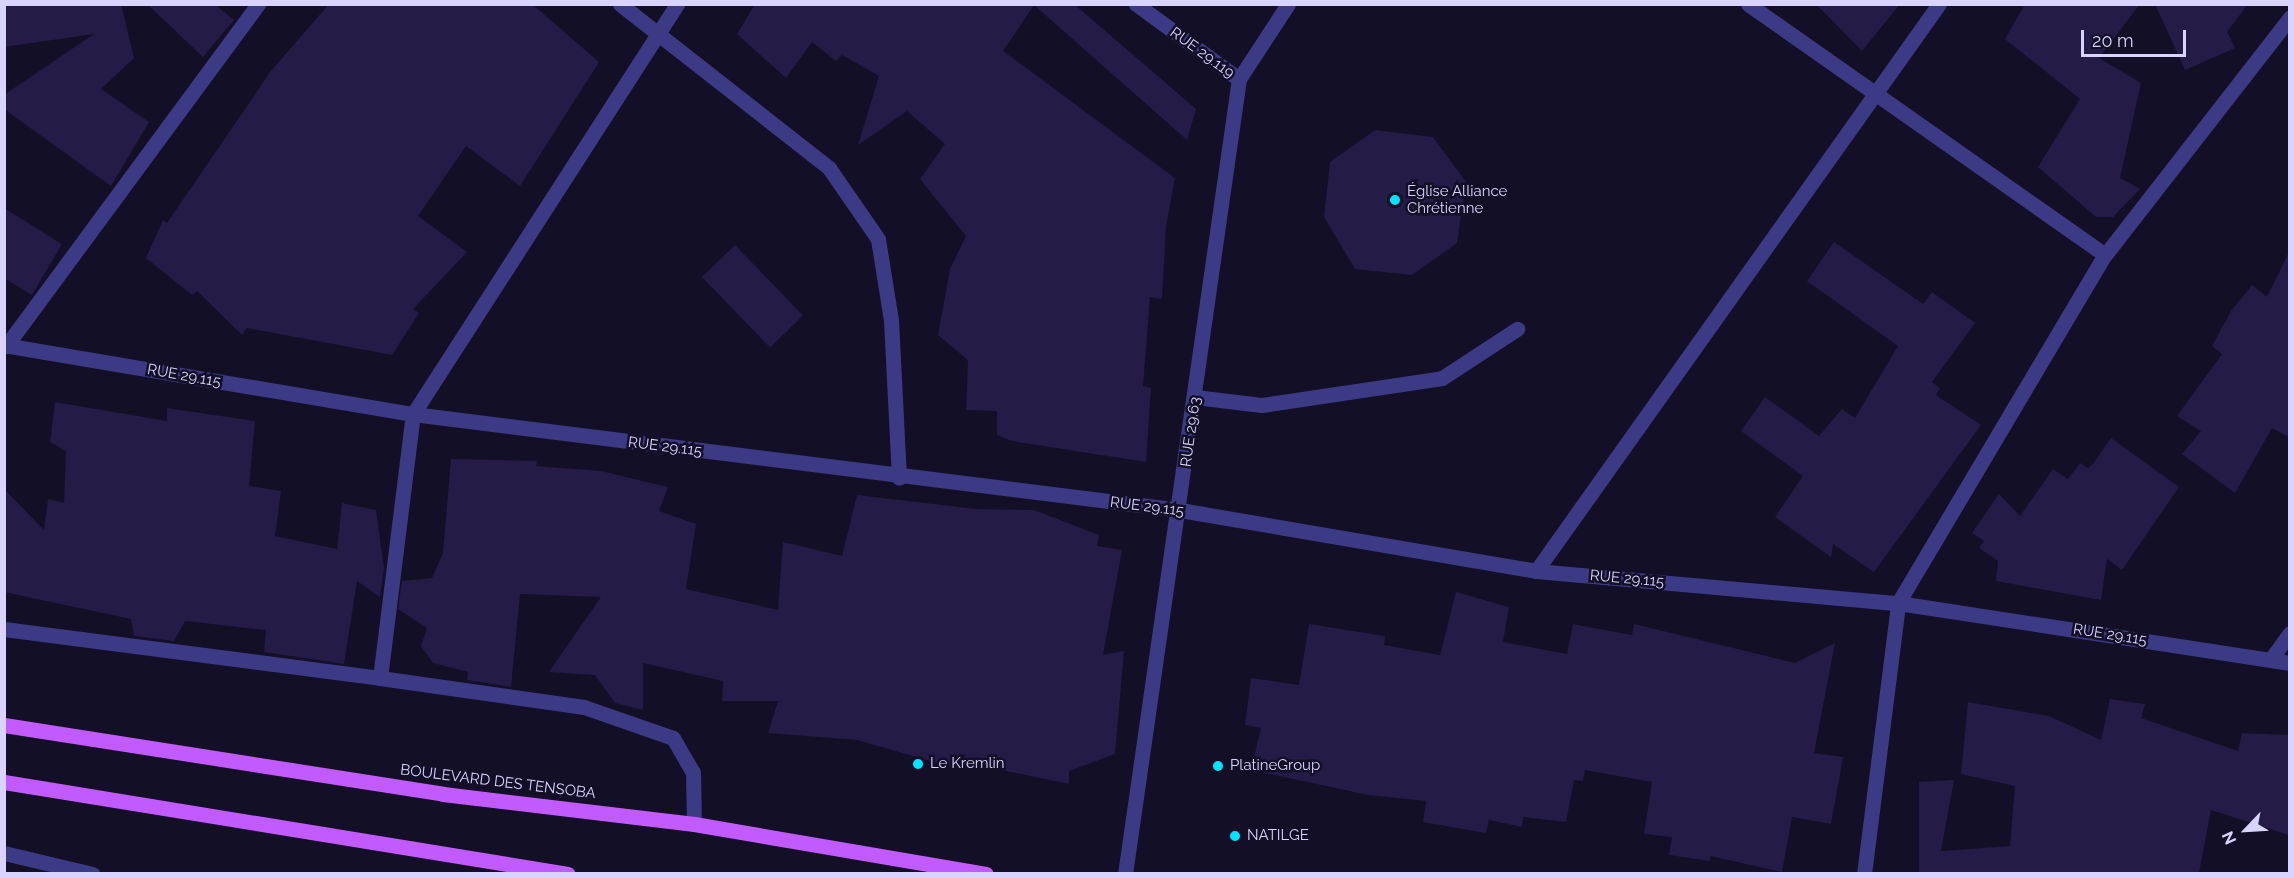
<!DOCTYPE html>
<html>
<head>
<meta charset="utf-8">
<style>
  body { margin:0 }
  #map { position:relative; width:2294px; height:878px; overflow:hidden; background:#130f26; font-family:Raleway,sans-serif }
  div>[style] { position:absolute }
  .building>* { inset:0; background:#241b47; transform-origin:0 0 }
  .lane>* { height:15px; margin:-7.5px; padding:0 7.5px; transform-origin:7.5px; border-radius:7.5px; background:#3d3a85 }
  .street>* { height:15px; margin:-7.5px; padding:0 7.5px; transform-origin:7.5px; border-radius:7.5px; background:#3d3a85 }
  .primary>* { height:15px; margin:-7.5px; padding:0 7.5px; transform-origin:7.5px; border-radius:7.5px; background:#c25bff }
  .dots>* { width:16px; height:16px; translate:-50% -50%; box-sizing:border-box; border:3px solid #130f26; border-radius:50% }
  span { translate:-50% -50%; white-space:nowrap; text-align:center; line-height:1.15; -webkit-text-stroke:5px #130f26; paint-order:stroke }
  .street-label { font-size:15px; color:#d9d4ff }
  .poi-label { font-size:15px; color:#d9d4ff }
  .left { translate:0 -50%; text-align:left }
  .frame { position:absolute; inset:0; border:6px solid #d9d4ff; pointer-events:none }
  .north { position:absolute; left:2216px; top:800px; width:60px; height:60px; -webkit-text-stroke:4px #130f26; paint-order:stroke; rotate:245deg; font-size:16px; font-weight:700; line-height:24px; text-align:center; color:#d9d4ff }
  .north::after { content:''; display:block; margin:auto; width:21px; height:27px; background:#d9d4ff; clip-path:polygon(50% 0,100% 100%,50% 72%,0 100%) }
  .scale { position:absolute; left:2081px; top:30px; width:105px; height:27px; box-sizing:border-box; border:3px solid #d9d4ff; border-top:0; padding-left:8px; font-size:18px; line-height:21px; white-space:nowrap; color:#d9d4ff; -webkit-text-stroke:4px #130f26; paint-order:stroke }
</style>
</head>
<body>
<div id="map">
  <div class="building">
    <i style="clip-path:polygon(4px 4px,121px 4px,134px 58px,101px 89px,149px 122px,111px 186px,4px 109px,4px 95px,94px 34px,4px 47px)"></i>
    <i style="clip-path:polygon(147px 4px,214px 4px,234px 20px,203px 57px)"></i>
    <i style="clip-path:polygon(329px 4px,532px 4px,599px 62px,520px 186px,466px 146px,418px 216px,467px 252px,413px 309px,419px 313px,392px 355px,247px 328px,242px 335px,197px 291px,192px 295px,146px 258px,163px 220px,167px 223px,271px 71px)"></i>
    <i style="clip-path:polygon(755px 4px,1074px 4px,1196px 109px,1187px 140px,1034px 5px,1003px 51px,1175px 178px,1166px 227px,1162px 299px,1150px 297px,1143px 386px,1151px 388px,1146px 462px,1012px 441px,997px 435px,997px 411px,966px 410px,968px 360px,938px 335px,950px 269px,966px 236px,920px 179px,945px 144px,907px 111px,858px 145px,879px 76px,842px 55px,836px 61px,812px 42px,786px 78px,737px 34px)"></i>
    <i style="clip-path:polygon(1816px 4px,1900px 4px,1862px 51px)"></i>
    <i style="clip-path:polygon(2025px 4px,2140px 4px,2099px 58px,2141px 83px,2120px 178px,2140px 189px,2113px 217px,2096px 217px,2038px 167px,2080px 99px,2005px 39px)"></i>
    <i style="clip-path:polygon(2155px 4px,2248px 4px,2227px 32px,2235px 48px,2185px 70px)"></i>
    <i style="clip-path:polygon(1375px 130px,1433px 137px,1466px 182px,1457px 243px,1412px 275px,1355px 269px,1324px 217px,1330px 162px)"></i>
    <i style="clip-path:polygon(4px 208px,62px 244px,32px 295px,4px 278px)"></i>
    <i style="clip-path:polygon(1834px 242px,1923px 304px,1932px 292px,1975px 323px,1932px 382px,1940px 388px,1936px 395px,1981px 425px,1874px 572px,1833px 544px,1831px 557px,1775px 517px,1803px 476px,1741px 431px,1765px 397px,1819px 436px,1842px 409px,1855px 418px,1898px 346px,1807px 281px)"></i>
    <i style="left:735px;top:245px;width:98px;height:46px;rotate:46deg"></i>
    <i style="clip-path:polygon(2289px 252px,2289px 437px,2272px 428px,2235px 493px,2182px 454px,2201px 431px,2177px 416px,2222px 354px,2212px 346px,2231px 311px,2252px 285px,2267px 297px)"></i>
    <i style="clip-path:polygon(55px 402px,167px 421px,167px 408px,255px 421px,249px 486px,281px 491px,275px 536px,337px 549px,342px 503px,376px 510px,384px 568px,380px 597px,357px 581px,344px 664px,264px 652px,266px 630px,185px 621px,174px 641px,134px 636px,131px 619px,4px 592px,4px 489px,44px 530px,48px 499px,64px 503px,66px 451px,50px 442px)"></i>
    <i style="clip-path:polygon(2111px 438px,2179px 487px,2122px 570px,2107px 559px,2101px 600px,1996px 581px,1998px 561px,1979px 548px,1984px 541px,1972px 533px,1999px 494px,2020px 516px,2053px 469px,2068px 479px,2080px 463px,2088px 468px,2093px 464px)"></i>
    <i style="clip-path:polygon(451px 459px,537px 461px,536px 466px,601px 471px,668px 487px,659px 511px,696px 524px,686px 589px,778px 610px,783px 542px,842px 556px,857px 495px,976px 509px,1034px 510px,1099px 535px,1097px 546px,1122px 550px,1103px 655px,1124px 651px,1115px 754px,1069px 771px,1069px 784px,997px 769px,955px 768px,857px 740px,768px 733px,778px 701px,722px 701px,723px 681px,643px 663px,643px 710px,615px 703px,595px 675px,549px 672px,601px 597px,520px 594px,511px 687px,467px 680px,468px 672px,433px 663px,421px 646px,427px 628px,398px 609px,402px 581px,432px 578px,443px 553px)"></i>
    <i style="clip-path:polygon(1456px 592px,1509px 607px,1503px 642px,1567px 654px,1573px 624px,1632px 635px,1634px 624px,1795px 663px,1835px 643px,1814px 753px,1843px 757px,1831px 824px,1792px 817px,1782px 872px,1710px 856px,1710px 861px,1669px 855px,1672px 837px,1644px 834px,1652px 782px,1585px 770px,1583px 781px,1574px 780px,1566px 822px,1523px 817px,1522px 827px,1489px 820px,1486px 833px,1423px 822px,1426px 801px,1368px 795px,1251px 770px,1261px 728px,1245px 725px,1251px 678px,1299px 685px,1309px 624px,1385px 636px,1384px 645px,1440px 655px)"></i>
    <i style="clip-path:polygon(2110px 699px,2145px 704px,2141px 718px,2238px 751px,2242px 733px,2289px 735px,2289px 835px,2211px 810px,2199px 873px,1919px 873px,1919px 782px,1954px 780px,1941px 851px,2010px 846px,2015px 786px,1961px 774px,1968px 702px,2049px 716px,2101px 740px)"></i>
  </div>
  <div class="lane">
    <i style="left:1195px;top:397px;width:67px;rotate:6.8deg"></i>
    <i style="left:1262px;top:405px;width:182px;rotate:-8.5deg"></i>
    <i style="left:1442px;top:378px;width:90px;rotate:-33.2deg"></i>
  </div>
  <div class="street">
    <i style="left:620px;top:4px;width:266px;rotate:38.1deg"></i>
    <i style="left:829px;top:168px;width:86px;rotate:55.4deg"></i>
    <i style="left:878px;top:239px;width:82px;rotate:80.9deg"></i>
    <i style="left:891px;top:320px;width:158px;rotate:87.1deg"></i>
    <i style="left:1136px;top:4px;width:127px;rotate:36.1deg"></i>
    <i style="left:1748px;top:4px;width:436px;rotate:35.1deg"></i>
    <i style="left:4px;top:345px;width:415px;rotate:9.6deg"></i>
    <i style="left:413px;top:414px;width:773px;rotate:7.13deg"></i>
    <i style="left:1180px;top:510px;width:361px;rotate:9.7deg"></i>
    <i style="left:1536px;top:571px;width:363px;rotate:5.1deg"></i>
    <i style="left:1898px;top:603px;width:397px;rotate:8.7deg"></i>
    <i style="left:6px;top:346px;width:425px;rotate:-53.6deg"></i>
    <i style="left:1536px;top:571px;width:696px;rotate:-54.6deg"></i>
    <i style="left:4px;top:629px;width:379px;rotate:7.4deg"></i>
    <i style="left:380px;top:678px;width:266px;rotate:-82.9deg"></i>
    <i style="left:413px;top:414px;width:488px;rotate:-57.2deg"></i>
    <i style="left:2271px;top:659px;width:32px;rotate:-54deg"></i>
    <i style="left:380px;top:678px;width:206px;rotate:8.1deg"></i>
    <i style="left:584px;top:707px;width:94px;rotate:19.2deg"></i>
    <i style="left:673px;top:738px;width:39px;rotate:60deg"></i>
    <i style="left:693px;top:772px;width:52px;rotate:88.9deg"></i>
    <i style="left:4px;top:853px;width:91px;rotate:13.3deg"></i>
    <i style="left:1125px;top:874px;width:803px;rotate:-81.84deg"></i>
    <i style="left:1239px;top:79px;width:90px;rotate:-56.8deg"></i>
    <i style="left:1864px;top:874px;width:273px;rotate:-82.8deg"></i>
    <i style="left:1898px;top:603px;width:405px;rotate:-59.3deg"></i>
    <i style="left:2105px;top:255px;width:301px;rotate:-52.1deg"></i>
  </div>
  <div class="primary">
    <i style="left:4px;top:725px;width:444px;rotate:8.9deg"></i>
    <i style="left:443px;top:794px;width:253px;rotate:6.8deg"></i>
    <i style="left:694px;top:824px;width:296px;rotate:9.7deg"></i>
    <i style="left:4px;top:782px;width:571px;rotate:9.26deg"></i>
  </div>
  <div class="dots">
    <i style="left:1395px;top:200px;background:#00e5ff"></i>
    <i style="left:918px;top:764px;background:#00e5ff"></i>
    <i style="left:1218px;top:766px;background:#00e5ff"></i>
    <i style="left:1235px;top:836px;background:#00e5ff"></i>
  </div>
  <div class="street-label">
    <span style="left:1202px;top:53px;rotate:36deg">RUE 29.119</span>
    <span style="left:184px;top:376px;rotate:10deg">RUE 29.115</span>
    <span style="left:1191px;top:432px;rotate:-82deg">RUE 29.63</span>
    <span style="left:665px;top:447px;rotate:7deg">RUE 29.115</span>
    <span style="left:1147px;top:507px;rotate:7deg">RUE 29.115</span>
    <span style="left:1627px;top:579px;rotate:5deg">RUE 29.115</span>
    <span style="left:2110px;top:635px;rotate:9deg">RUE 29.115</span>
    <span style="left:498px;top:782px;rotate:7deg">BOULEVARD DES TENSOBA</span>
  </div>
  <div class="poi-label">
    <span class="left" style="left:1407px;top:200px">Église Alliance<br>Chrétienne</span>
    <span class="left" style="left:930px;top:764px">Le Kremlin</span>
    <span class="left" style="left:1230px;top:766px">PlatineGroup</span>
    <span class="left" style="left:1247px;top:836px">NATILGE</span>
  </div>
  <div class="frame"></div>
  <div class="north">N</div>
  <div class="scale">20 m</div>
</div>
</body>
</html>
